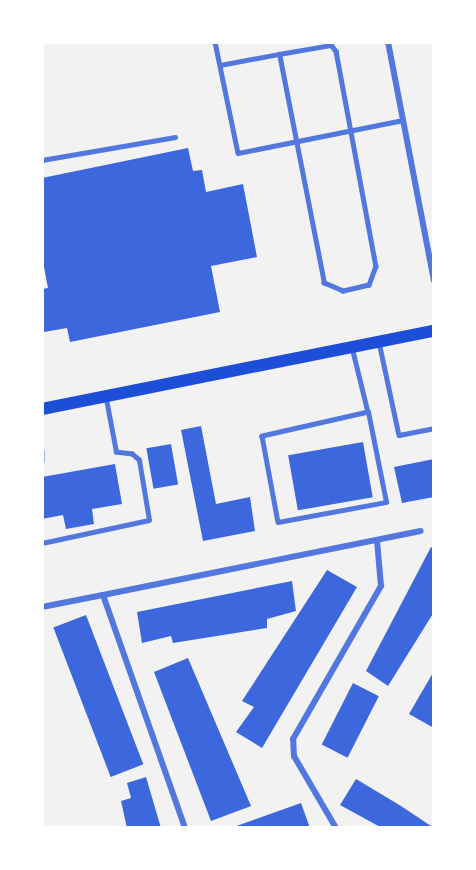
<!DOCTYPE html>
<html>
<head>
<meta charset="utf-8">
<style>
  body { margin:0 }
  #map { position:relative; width:476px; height:870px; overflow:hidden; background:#f2f2f2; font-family:"Crimson Pro",serif }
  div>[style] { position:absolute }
  .building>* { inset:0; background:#3d67dc; transform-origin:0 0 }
  .service>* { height:4.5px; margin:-2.25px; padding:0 2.25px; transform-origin:2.25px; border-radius:2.25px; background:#5277de }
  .minor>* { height:6px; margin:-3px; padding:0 3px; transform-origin:3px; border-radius:3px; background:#5277de }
  .secondary>* { height:12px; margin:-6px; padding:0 6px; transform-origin:6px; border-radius:6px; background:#1d4ed8 }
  span { translate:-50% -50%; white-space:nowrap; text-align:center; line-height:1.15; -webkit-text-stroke:4.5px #fff; paint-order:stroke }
  .frame { position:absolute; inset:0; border:44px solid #fff; pointer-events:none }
</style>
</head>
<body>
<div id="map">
  <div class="building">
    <i style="clip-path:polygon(188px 148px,193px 171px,202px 170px,206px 192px,243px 184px,257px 257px,211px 266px,220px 312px,70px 342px,67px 328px,44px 332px,42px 289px,48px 288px,42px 256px,42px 178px)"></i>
    <i style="clip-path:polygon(201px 426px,216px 504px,250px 497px,255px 531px,203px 541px,181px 430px)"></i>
    <i style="left:363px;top:442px;width:56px;height:76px;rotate:80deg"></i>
    <i style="left:171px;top:444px;width:41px;height:25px;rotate:80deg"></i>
    <i style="clip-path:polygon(434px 459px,434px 497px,402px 503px,394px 467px)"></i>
    <i style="clip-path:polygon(115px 464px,122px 504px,92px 509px,94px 524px,66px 529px,63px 515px,42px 519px,42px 477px)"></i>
    <i style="clip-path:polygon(431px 547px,434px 549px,434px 612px,388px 686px,366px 671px)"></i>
    <i style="clip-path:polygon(327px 570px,357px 587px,262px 748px,236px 732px,254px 707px,242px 701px)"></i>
    <i style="clip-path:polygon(292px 581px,296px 611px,267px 619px,267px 628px,173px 643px,171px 636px,142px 643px,137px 612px)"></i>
    <i style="left:86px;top:615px;width:160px;height:35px;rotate:69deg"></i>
    <i style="clip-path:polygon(188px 658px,251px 806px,211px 821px,154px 672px)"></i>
    <i style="clip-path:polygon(434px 671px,434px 728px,409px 714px)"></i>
    <i style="left:353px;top:683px;width:29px;height:69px;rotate:27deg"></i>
    <i style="clip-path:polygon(146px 777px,161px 828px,127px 828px,121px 801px,131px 798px,127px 783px)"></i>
    <i style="clip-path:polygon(356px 779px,401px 806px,434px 828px,382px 828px,340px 805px)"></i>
    <i style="clip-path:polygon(301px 803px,310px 828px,231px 828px)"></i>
  </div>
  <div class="service">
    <i style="left:215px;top:42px;width:113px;rotate:78.3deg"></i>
    <i style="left:238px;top:153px;width:168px;rotate:-11.3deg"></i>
    <i style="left:220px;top:65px;width:60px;rotate:-10.6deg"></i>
    <i style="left:279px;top:54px;width:53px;rotate:-9.8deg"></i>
    <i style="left:331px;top:45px;width:8px;rotate:50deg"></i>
    <i style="left:336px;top:51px;width:219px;rotate:79.5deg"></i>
    <i style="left:376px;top:266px;width:20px;rotate:110deg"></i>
    <i style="left:369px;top:285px;width:27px;rotate:167deg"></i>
    <i style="left:343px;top:291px;width:21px;rotate:-157deg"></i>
    <i style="left:324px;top:283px;width:233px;rotate:-101.1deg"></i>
    <i style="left:42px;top:160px;width:135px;rotate:-9.8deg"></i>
    <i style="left:379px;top:342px;width:95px;rotate:77.9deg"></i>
    <i style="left:399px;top:435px;width:36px;rotate:-11deg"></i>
    <i style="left:352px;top:347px;width:67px;rotate:76.2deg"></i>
    <i style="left:368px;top:412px;width:109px;rotate:167.2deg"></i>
    <i style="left:262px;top:436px;width:87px;rotate:79.5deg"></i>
    <i style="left:278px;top:522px;width:110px;rotate:-10.5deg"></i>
    <i style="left:386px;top:502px;width:92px;rotate:-101.3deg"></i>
    <i style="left:42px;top:451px;width:10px;rotate:90deg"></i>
    <i style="left:42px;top:543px;width:109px;rotate:-12.1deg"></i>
    <i style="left:149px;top:520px;width:61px;rotate:-99.5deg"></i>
    <i style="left:139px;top:460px;width:9px;rotate:-139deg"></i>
    <i style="left:132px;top:454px;width:16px;rotate:-173deg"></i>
    <i style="left:116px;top:452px;width:54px;rotate:-100.7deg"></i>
  </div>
  <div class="minor">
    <i style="left:388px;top:42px;width:243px;rotate:79.1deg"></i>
    <i style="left:103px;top:595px;width:324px;rotate:-11.4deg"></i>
    <i style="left:42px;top:607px;width:62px;rotate:-11.1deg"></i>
    <i style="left:103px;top:595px;width:247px;rotate:70.6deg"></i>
    <i style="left:336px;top:828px;width:83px;rotate:-120.3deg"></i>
    <i style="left:294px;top:756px;width:17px;rotate:-93deg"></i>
    <i style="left:293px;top:739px;width:177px;rotate:-60.1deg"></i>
    <i style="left:381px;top:586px;width:46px;rotate:-95deg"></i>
  </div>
  <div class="secondary">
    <i style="left:42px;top:409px;width:400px;rotate:-11.3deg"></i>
  </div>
  <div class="frame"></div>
</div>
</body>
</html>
